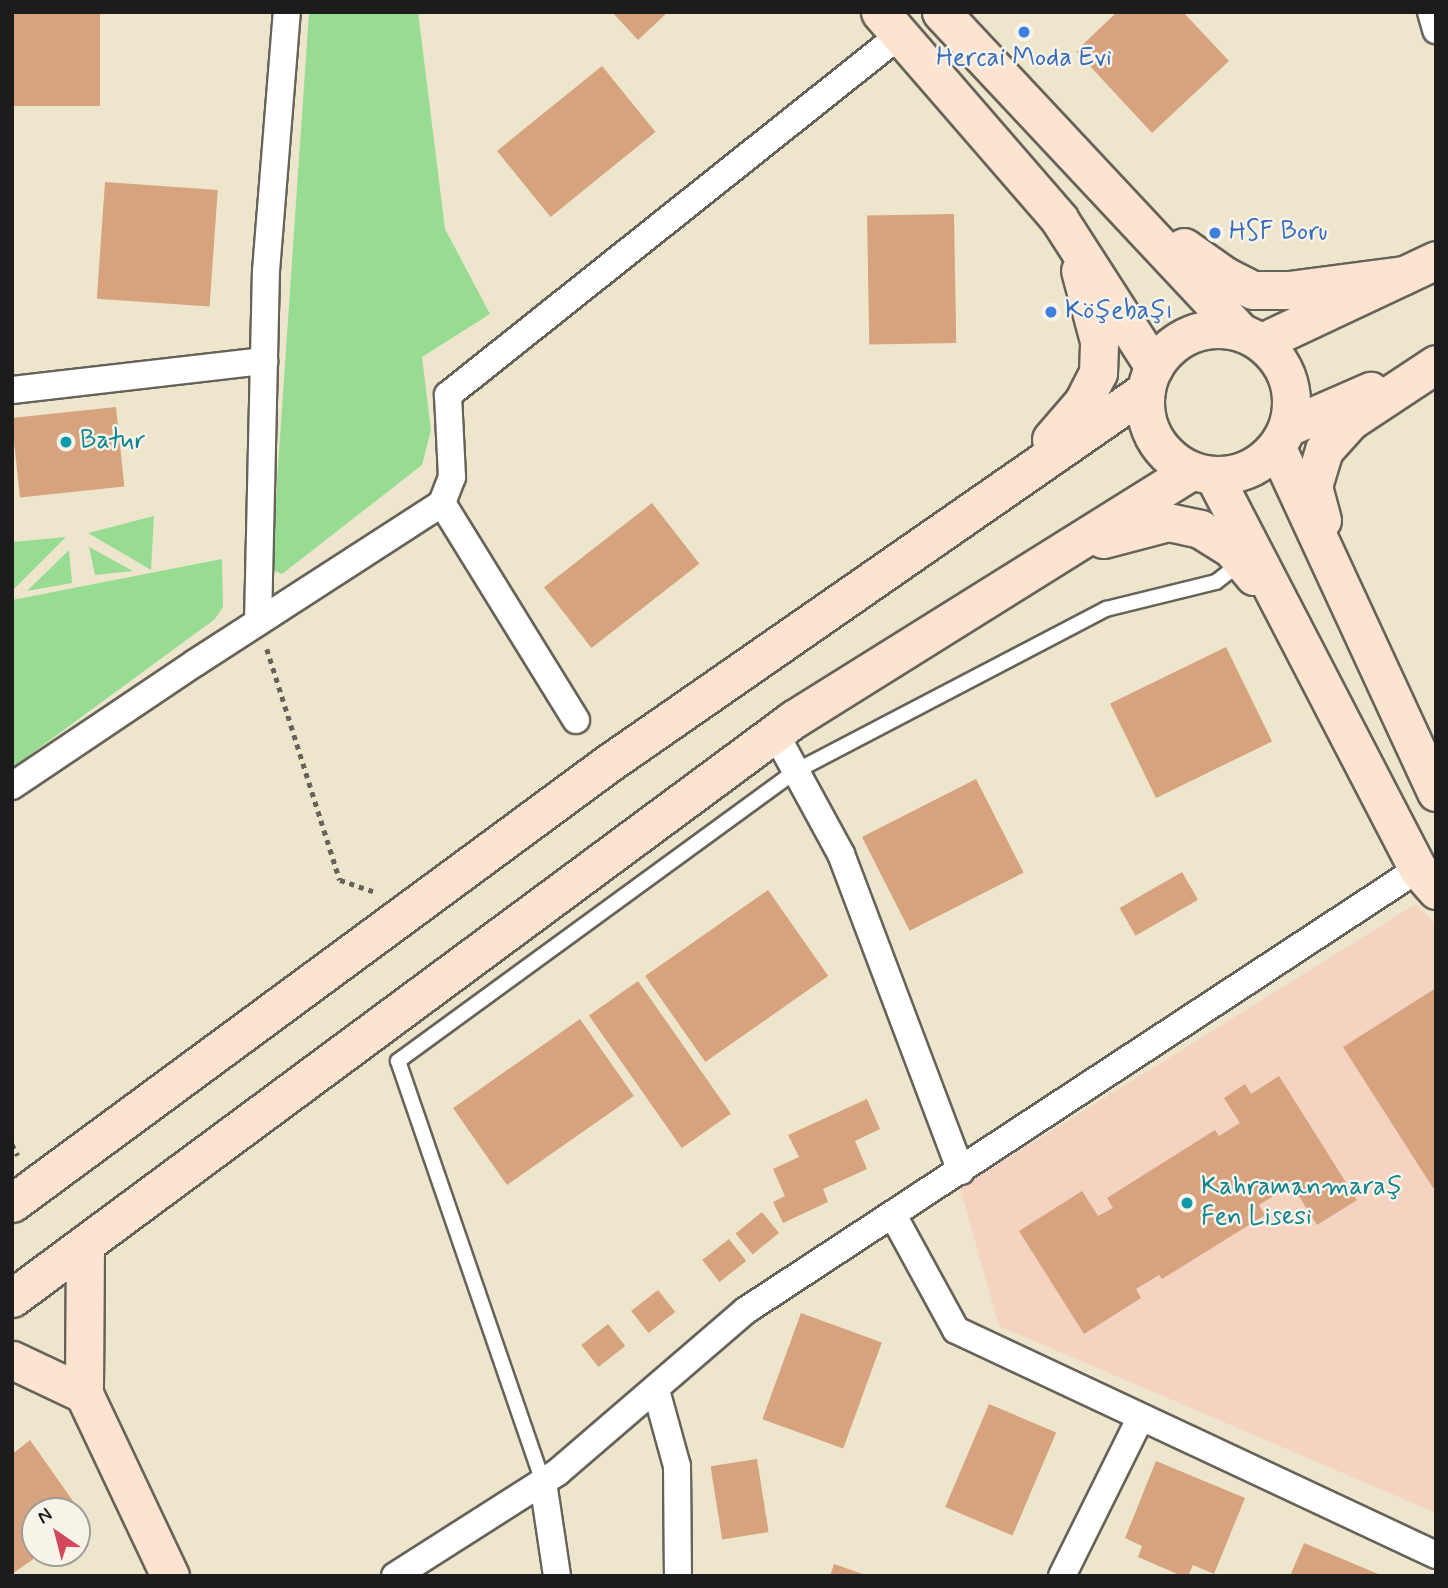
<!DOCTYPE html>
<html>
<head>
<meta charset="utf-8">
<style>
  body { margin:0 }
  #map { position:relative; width:1448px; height:1588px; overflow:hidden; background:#eee6cc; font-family:Mynerve,sans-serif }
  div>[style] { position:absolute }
  .built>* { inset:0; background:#f4d3c1 }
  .green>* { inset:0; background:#98dc94 }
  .building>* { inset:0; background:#d6a37e; transform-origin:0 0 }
  .path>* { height:4.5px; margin-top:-2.25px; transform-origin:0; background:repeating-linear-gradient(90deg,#66635a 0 5px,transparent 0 10px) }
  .roads { filter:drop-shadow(2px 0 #66635a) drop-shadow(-2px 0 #66635a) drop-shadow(0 2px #66635a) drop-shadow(0 -2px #66635a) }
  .lane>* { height:14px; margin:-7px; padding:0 7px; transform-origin:7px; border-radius:7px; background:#fff }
  .street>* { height:26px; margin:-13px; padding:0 13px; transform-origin:13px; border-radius:13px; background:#fff }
  .secondary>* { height:37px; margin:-18.5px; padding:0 18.5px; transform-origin:18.5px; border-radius:18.5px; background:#fde4d0 }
  .secondary>.ring { margin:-18.5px; padding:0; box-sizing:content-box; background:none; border:37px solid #fde4d0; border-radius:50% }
  .dots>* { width:19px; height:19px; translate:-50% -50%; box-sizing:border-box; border:4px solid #f7f3e8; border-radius:50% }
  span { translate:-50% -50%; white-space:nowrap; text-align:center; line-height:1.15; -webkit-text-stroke:5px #f7f3e8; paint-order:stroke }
  .shop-label { font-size:26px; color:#366cbe }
  .left { translate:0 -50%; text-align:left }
  .culture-label { font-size:26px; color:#0d838f }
  .frame { position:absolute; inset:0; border:14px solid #1c1c1c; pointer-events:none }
  .north { position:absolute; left:21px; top:1497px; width:70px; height:70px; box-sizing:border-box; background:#f7f3e8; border:2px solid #9f9d96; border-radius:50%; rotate:325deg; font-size:19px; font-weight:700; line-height:28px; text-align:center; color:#1c1c1c }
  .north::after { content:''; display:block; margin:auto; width:24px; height:32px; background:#d1495b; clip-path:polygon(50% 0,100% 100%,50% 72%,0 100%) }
</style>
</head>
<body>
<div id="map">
  <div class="built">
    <i style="clip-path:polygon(1416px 904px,1436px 925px,1436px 1513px,999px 1326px,960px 1188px)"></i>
  </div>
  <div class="green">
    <i style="clip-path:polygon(309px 12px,418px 12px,445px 229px,490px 314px,422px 357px,431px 430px,422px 465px,282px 574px,271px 569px)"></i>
    <i style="clip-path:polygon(154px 516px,151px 570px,88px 533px)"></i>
    <i style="clip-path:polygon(66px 537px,12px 591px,12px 542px)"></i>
    <i style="clip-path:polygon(89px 547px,133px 571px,95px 575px)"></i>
    <i style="clip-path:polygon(69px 550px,72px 583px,27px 591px)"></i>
    <i style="clip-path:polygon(222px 559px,223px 607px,215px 619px,12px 768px,12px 600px)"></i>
  </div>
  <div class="building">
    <i style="left:12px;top:12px;width:88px;height:94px"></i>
    <i style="clip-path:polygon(612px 12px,668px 12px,638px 40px)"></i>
    <i style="clip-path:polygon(1117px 12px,1183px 12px,1229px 61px,1152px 133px,1076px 51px)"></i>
    <i style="left:602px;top:66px;width:85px;height:135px;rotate:51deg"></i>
    <i style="left:105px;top:182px;width:113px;height:117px;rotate:4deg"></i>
    <i style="left:954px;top:214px;width:129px;height:87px;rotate:89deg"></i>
    <i style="left:116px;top:407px;width:80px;height:105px;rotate:84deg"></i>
    <i style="left:652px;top:503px;width:77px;height:137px;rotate:52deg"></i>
    <i style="left:1226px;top:647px;width:105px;height:129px;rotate:64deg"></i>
    <i style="left:976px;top:779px;width:105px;height:128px;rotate:63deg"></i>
    <i style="left:1182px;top:872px;width:32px;height:72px;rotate:60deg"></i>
    <i style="left:768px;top:890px;width:105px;height:150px;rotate:55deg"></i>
    <i style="left:638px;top:981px;width:162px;height:60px;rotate:55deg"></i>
    <i style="clip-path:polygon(1436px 988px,1436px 1186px,1433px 1188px,1343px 1047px)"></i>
    <i style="left:580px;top:1019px;width:94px;height:155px;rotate:55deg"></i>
    <i style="clip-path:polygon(1279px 1076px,1357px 1200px,1317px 1225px,1292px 1185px,1259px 1205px,1265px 1215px,1162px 1279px,1159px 1275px,1136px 1289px,1141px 1298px,1084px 1334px,1019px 1231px,1082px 1191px,1098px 1216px,1113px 1208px,1107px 1198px,1215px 1130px,1219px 1136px,1240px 1123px,1224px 1098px,1245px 1084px,1251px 1094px)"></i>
    <i style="clip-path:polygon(867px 1099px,880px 1129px,855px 1141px,867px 1169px,823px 1189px,828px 1202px,783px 1223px,773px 1202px,785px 1196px,773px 1169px,799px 1157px,788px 1135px)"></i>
    <i style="left:762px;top:1212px;width:27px;height:34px;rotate:51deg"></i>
    <i style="left:729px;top:1239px;width:28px;height:34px;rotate:52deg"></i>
    <i style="left:658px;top:1290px;width:28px;height:34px;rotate:52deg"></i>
    <i style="left:801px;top:1313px;width:86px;height:113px;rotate:20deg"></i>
    <i style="left:608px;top:1324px;width:28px;height:34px;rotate:52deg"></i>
    <i style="left:989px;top:1404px;width:73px;height:112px;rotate:23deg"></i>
    <i style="clip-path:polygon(30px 1440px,87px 1521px,77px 1528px,77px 1511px,35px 1511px,35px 1553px,42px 1553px,12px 1574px,12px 1449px,15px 1452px)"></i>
    <i style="left:757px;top:1459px;width:74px;height:47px;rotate:81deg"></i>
    <i style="clip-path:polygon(1156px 1461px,1245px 1498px,1214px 1574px,1193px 1565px,1188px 1576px,1182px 1576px,1138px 1557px,1142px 1546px,1125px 1538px)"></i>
    <i style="clip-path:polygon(1304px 1543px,1383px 1576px,1290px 1576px)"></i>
    <i style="clip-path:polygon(834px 1564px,866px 1575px,865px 1576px,830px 1576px)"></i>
  </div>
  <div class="path">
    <i style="left:267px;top:649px;width:242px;rotate:72.5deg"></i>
    <i style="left:340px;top:880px;width:36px;rotate:19deg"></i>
    <i style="left:12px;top:1144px;width:13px;rotate:63deg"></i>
  </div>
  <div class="roads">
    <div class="lane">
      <i style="left:543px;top:1482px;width:445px;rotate:-109deg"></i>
      <i style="left:398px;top:1061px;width:492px;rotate:-36.1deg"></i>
      <i style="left:796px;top:771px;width:350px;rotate:-27.6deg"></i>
      <i style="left:1106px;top:609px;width:113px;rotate:-13.8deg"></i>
      <i style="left:1216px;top:582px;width:33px;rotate:-38deg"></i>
    </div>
    <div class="street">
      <i style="left:1431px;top:12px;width:19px;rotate:74deg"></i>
      <i style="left:12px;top:390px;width:254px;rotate:-6.6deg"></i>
      <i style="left:442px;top:503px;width:255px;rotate:58.3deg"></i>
      <i style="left:258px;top:622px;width:351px;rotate:-88.7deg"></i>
      <i style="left:266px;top:271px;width:260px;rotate:-85.4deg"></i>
      <i style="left:775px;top:733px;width:138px;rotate:61.4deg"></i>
      <i style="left:841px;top:854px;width:339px;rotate:69.3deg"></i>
      <i style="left:12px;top:786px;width:220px;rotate:-33.9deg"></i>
      <i style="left:195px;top:663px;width:294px;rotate:-32.9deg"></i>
      <i style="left:442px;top:503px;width:28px;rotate:-69deg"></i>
      <i style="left:452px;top:477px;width:82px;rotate:-92.8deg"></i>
      <i style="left:448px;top:395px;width:579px;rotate:-38.55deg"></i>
      <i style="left:893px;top:1215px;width:131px;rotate:61.3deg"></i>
      <i style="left:956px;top:1330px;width:530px;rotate:25.11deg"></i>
      <i style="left:656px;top:1390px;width:79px;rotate:74.6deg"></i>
      <i style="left:677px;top:1466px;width:110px;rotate:89.5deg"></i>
      <i style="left:543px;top:1482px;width:95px;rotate:81.5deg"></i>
      <i style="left:395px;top:1576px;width:193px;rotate:-32.5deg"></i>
      <i style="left:558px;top:1472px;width:247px;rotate:-40.7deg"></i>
      <i style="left:745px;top:1311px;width:805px;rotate:-33.3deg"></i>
      <i style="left:1062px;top:1576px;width:175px;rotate:-63.6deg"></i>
    </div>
    <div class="secondary">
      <i style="left:880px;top:12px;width:274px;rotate:49.1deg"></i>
      <i style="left:1059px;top:219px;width:176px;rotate:57.3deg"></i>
      <i style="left:941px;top:12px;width:438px;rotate:46.9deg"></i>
      <i style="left:1184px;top:247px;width:50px;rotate:35.3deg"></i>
      <i style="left:1225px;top:276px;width:31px;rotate:27deg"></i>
      <i style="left:1253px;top:290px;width:37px"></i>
      <i style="left:1290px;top:290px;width:115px;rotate:-7.5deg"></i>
      <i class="ring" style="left:1145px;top:329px;width:109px;height:109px"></i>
      <i style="left:1262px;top:342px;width:192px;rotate:-25.2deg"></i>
      <i style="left:1288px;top:427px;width:90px;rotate:-23.7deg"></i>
      <i style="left:1051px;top:439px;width:49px;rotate:-49.1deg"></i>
      <i style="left:1083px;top:402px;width:33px;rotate:-63deg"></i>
      <i style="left:1098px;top:373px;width:32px;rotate:-88deg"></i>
      <i style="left:1099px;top:341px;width:73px;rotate:-105deg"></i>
      <i style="left:1277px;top:448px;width:379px;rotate:65.2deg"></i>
      <i style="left:1214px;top:476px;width:443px;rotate:62.6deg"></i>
      <i style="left:1418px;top:869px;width:28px;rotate:49deg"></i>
      <i style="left:1322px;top:520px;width:35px;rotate:-105deg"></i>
      <i style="left:1313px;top:486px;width:38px;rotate:-73deg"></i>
      <i style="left:1324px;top:450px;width:39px;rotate:-48deg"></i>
      <i style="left:1350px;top:421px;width:103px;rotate:-33.5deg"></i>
      <i style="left:1103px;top:539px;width:67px;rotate:-14.7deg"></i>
      <i style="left:1168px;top:522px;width:33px;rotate:12deg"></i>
      <i style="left:1200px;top:529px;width:36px;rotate:32deg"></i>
      <i style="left:1231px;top:548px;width:36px;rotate:51deg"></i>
      <i style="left:12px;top:1203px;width:738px;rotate:-36.4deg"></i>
      <i style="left:606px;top:765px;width:657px;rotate:-34.78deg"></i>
      <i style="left:85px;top:1244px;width:150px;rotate:90.4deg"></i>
      <i style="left:84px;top:1394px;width:201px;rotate:64.7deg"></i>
      <i style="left:12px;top:1298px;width:973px;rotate:-36.52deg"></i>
      <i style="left:794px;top:719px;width:468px;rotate:-32deg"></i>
      <i style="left:12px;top:1360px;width:80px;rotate:25.3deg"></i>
    </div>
  </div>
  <div class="dots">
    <i style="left:1024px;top:32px;background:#3f7fe0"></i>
    <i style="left:1215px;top:233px;background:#3f7fe0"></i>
    <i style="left:1051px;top:312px;background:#3f7fe0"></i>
    <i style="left:66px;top:442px;background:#0f9aa8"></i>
    <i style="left:1187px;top:1203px;background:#0f9aa8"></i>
  </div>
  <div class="shop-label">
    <span style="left:1024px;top:59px">Hercai Moda Evi</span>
    <span class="left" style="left:1229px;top:233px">HSF Boru</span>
    <span class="left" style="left:1065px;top:312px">Köşebaşı</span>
  </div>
  <div class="culture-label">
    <span class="left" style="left:80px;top:442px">Batur</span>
    <span class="left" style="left:1201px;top:1203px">Kahramanmaraş<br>Fen Lisesi</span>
  </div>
  <div class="frame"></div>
  <div class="north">N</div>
</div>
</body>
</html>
